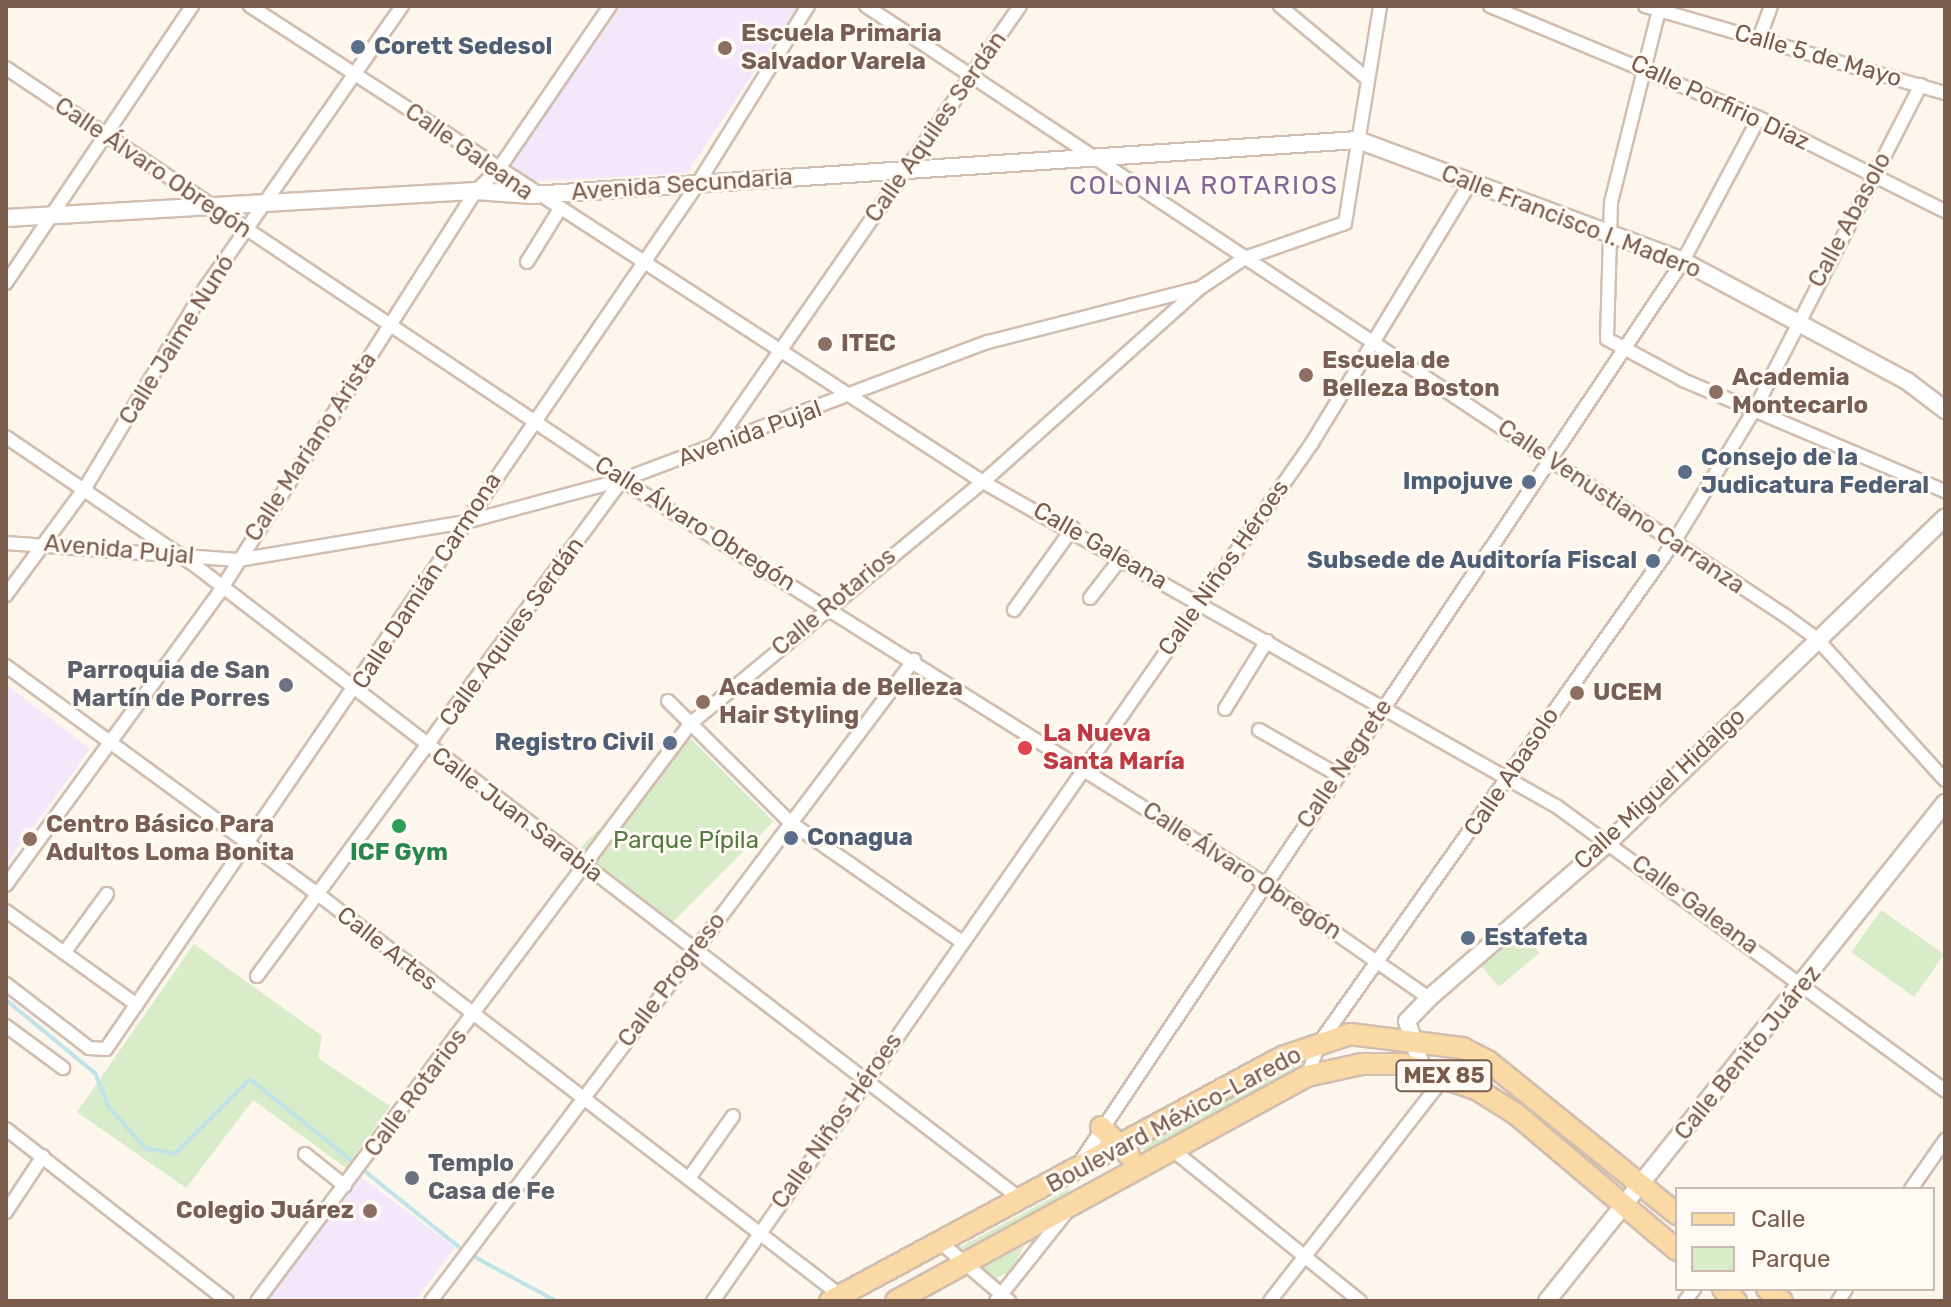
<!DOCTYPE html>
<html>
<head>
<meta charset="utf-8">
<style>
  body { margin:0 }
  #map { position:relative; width:1951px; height:1307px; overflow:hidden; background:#fdf6ec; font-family:Rubik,sans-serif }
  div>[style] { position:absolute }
  .education>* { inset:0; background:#f3e8fa }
  .green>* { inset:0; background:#d8ecc9; transform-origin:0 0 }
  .stream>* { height:4px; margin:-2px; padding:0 2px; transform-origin:2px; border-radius:2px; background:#bfe3e8 }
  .roads { filter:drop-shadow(2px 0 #d1beb0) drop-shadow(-2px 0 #d1beb0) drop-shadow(0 2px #d1beb0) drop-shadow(0 -2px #d1beb0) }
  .minor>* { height:12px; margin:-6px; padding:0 6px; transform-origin:6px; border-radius:6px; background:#fff }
  .tertiary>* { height:16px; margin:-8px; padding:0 8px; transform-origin:8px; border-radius:8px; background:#fff }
  .primary>* { height:20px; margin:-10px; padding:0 10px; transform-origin:10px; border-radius:10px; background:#fbd9a5 }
  .dots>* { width:22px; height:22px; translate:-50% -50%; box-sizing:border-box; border:4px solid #fffaf3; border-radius:50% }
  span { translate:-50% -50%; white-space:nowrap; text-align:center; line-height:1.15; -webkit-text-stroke:6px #fffaf3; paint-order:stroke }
  .shield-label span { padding:2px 6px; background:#fffaf3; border:2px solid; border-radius:6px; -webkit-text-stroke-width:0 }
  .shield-label { font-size:22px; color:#7a5c4d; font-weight:700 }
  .education-label { font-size:24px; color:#785e54; font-weight:700 }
  .left { translate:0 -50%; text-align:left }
  .right { translate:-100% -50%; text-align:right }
  .service-label { font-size:24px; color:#4e5e75; font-weight:700 }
  .street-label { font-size:24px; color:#7a5c4d }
  .worship-label { font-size:24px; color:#5b616d; font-weight:700 }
  .health-label { font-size:24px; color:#be3a42; font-weight:700 }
  .park-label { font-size:24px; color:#537a41 }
  .leisure-label { font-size:24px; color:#27864d; font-weight:700 }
  .neighbourhood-label { font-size:26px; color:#846695; letter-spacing:2px }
  .frame { position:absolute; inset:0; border:8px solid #7a5c4d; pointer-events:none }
  .legend { position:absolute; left:1675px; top:1187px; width:260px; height:104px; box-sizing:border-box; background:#fffaf3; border:2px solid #cabbb1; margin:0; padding:10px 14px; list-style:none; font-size:24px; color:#7a5c4d }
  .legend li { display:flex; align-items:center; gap:16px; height:40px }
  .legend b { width:40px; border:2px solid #cabbb1 }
</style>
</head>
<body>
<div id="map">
  <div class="education">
    <i style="clip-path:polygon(620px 6px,798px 6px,687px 173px,524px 182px,515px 177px,514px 161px)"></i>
    <i style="clip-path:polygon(6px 684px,90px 749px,6px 864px)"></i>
    <i style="clip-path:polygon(359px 1176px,455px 1247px,415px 1301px,266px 1301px)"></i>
  </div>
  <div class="green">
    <i style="left:690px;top:738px;width:118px;height:159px;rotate:45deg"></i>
    <i style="left:1881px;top:910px;width:77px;height:52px;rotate:35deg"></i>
    <i style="left:1517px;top:926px;width:35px;height:53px;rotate:50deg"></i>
    <i style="clip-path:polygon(194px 944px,322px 1036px,318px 1058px,390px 1106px,346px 1168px,253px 1100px,186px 1188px,77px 1112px)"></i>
    <i style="clip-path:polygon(1292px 1063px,1297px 1068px,1220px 1114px,1148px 1151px,1137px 1148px)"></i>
    <i style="clip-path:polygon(1072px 1187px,1064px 1200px,964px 1253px,958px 1248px)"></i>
    <i style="clip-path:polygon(1024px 1246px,1011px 1271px,994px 1279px,979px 1268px)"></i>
  </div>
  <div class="stream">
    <i style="left:6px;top:1000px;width:115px;rotate:39.4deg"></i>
    <i style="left:95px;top:1073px;width:37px;rotate:68deg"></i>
    <i style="left:109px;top:1107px;width:55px;rotate:48.7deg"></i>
    <i style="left:145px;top:1148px;width:31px;rotate:11deg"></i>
    <i style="left:175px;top:1154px;width:106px;rotate:-45deg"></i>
    <i style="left:250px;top:1079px;width:268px;rotate:38.8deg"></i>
    <i style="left:473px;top:1256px;width:94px;rotate:28.5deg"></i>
  </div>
  <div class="roads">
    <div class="minor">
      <i style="left:250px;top:6px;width:874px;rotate:33deg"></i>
      <i style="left:983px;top:482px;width:658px;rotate:29.49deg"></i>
      <i style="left:1556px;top:806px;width:482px;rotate:36.2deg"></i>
      <i style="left:866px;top:6px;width:1105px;rotate:33.56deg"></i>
      <i style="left:1787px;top:617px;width:37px;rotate:36deg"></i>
      <i style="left:1817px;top:639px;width:190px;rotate:47.8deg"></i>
      <i style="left:1280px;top:6px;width:111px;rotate:39.9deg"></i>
      <i style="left:1490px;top:6px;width:291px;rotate:22.6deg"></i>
      <i style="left:1759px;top:118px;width:208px;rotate:26.6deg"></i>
      <i style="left:1645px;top:6px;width:312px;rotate:16.2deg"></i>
      <i style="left:1659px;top:10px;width:199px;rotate:104deg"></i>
      <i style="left:1611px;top:203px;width:136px;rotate:91.7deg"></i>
      <i style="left:1607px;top:339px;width:86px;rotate:28.3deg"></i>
      <i style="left:1683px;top:380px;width:285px;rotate:23deg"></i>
      <i style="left:1759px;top:39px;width:35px;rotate:-70deg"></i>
      <i style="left:6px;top:68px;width:741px;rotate:33.78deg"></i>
      <i style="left:622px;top:480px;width:759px;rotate:32.14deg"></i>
      <i style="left:1265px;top:884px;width:200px;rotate:34.8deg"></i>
      <i style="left:527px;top:262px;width:59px;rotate:-58.2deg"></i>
      <i style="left:6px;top:283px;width:334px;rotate:-56.1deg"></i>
      <i style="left:6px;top:437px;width:231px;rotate:34.2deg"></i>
      <i style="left:197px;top:567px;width:1041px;rotate:37.51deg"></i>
      <i style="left:716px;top:443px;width:532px;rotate:-55.18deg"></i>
      <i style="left:6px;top:543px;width:233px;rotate:4.2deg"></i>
      <i style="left:238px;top:560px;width:231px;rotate:-9.5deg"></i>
      <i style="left:466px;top:522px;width:162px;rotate:-15.1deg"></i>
      <i style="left:622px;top:480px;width:391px;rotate:-20.7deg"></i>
      <i style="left:988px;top:342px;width:215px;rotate:-14.3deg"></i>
      <i style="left:6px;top:595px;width:133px;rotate:-53.6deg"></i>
      <i style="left:85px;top:488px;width:235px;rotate:-59deg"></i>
      <i style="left:206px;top:287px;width:343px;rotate:-55.1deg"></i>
      <i style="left:1090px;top:598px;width:52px;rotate:-52deg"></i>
      <i style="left:1014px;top:610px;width:101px;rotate:-54.3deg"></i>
      <i style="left:6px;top:666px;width:388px;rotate:36.2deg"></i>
      <i style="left:319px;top:895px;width:657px;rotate:37.52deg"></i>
      <i style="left:668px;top:701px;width:172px;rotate:44.8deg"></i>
      <i style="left:790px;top:822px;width:206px;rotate:34.9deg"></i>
      <i style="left:1225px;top:709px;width:80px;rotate:-58.3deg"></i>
      <i style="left:1259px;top:730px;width:91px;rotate:29.7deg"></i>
      <i style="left:6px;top:885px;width:364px;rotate:-53.9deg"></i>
      <i style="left:220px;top:591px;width:475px;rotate:-57.4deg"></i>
      <i style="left:476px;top:191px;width:30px;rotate:-44deg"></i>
      <i style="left:498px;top:170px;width:199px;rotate:-55.7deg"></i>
      <i style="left:6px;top:911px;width:161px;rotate:35.7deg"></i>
      <i style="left:64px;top:953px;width:73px;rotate:-53.9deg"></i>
      <i style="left:257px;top:976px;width:616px;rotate:-53.65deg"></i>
      <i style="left:6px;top:984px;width:105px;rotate:37.6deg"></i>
      <i style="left:89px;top:1048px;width:17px;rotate:3deg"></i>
      <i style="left:106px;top:1049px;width:1047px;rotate:-55.63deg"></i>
      <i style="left:697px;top:185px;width:211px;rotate:-58.2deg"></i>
      <i style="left:6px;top:1026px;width:71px;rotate:36.4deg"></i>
      <i style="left:1307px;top:1076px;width:36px;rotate:-69deg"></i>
      <i style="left:1320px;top:1042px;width:613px;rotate:-54.7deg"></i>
      <i style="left:1674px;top:542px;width:156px;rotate:-58.7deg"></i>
      <i style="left:1755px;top:409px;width:364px;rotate:-62.9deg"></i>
      <i style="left:6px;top:1129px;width:280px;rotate:37.9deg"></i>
      <i style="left:1174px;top:1151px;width:239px;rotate:38.9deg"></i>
      <i style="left:305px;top:1154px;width:51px;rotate:38.7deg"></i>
      <i style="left:1079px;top:1164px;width:1086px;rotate:-56.22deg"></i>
      <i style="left:1683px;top:261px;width:162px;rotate:-62deg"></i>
      <i style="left:689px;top:1178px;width:76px;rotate:-54.6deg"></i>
      <i style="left:1911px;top:1189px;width:60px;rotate:-55.2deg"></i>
      <i style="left:6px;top:1212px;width:67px;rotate:-56.5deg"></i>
      <i style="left:940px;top:1242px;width:91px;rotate:40.5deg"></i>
      <i style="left:257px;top:1301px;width:721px;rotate:-53.11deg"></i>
      <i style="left:690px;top:724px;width:380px;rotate:-39.6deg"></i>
      <i style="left:983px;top:482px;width:291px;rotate:-41.8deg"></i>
      <i style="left:1200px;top:288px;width:54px;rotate:-33.7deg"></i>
      <i style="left:1245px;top:258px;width:106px;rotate:-19.3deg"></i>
      <i style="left:1345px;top:223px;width:220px;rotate:-80.8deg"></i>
      <i style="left:431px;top:1301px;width:803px;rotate:-53deg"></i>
      <i style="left:713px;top:1301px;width:1046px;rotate:-55.08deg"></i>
      <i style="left:1312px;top:443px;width:304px;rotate:-58.7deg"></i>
      <i style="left:996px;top:1301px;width:112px;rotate:-51.5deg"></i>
      <i style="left:1270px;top:1301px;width:285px;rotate:-52.1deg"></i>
      <i style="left:1685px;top:1301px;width:15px;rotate:-53deg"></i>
      <i style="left:1838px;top:1301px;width:14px;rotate:-56deg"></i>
    </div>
    <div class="tertiary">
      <i style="left:6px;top:218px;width:471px;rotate:-3.3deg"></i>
      <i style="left:476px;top:191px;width:56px;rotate:4.1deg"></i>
      <i style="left:532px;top:195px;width:828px;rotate:-3.81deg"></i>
      <i style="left:1358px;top:140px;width:347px;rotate:20.4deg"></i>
      <i style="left:1683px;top:261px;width:254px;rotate:28.2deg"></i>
      <i style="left:1907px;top:381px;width:48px;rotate:37.3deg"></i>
      <i style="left:1422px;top:1068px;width:49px;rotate:-107.7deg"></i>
      <i style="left:1407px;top:1021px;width:32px;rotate:-46deg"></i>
      <i style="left:1429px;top:998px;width:238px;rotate:-40.9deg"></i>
      <i style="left:1609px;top:842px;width:467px;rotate:-44deg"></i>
      <i style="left:1547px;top:1301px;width:638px;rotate:-51.37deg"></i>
    </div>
    <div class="primary">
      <i style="left:1101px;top:1127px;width:40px;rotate:45deg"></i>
      <i style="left:1723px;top:1289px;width:18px;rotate:43deg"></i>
      <i style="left:1767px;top:1289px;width:19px;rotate:39deg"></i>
      <i style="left:830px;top:1301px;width:514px;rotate:-28.36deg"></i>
      <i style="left:1282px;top:1057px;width:72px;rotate:-18.7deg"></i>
      <i style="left:1350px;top:1034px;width:113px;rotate:7.1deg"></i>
      <i style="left:1462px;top:1048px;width:30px;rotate:27deg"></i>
      <i style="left:1489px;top:1062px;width:242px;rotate:39deg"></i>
      <i style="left:896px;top:1301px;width:469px;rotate:-28.7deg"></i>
      <i style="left:1307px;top:1076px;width:56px;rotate:-12.3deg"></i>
      <i style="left:1362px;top:1064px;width:41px"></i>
      <i style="left:1403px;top:1064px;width:79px;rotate:19.1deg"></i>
      <i style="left:1478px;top:1090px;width:45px;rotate:32.3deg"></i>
      <i style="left:1516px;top:1114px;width:211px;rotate:40.2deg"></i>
    </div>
  </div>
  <div class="dots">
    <i style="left:358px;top:47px;background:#5c6f8a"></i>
    <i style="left:725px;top:48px;background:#8d6e63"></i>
    <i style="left:825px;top:344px;background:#8d6e63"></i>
    <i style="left:1306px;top:375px;background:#8d6e63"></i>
    <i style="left:1716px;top:392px;background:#8d6e63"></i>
    <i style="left:1685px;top:472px;background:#5c6f8a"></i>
    <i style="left:1529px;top:482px;background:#5c6f8a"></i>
    <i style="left:1653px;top:561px;background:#5c6f8a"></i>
    <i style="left:286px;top:685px;background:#6b7280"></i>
    <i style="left:1577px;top:693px;background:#8d6e63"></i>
    <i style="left:703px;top:702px;background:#8d6e63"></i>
    <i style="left:670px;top:743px;background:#5c6f8a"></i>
    <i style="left:1025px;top:748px;background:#e0444e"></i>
    <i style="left:399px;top:826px;background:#2e9e5b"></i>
    <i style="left:791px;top:838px;background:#5c6f8a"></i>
    <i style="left:30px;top:839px;background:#8d6e63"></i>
    <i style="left:1468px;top:938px;background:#5c6f8a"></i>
    <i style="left:412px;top:1178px;background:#6b7280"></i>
    <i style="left:370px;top:1211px;background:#8d6e63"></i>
  </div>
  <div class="shield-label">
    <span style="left:1444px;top:1076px">MEX 85</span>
  </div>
  <div class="education-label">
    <span class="left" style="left:741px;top:48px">Escuela Primaria<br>Salvador Varela</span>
    <span class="left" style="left:841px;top:344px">ITEC</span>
    <span class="left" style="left:1322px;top:375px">Escuela de<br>Belleza Boston</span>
    <span class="left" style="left:1732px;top:392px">Academia<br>Montecarlo</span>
    <span class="left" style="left:719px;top:702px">Academia de Belleza<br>Hair Styling</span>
    <span class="left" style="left:1593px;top:693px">UCEM</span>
    <span class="left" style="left:46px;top:839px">Centro Básico Para<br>Adultos Loma Bonita</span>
    <span class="right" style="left:354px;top:1211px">Colegio Juárez</span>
  </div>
  <div class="service-label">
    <span class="left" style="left:374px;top:47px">Corett Sedesol</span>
    <span class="left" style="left:1701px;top:472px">Consejo de la<br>Judicatura Federal</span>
    <span class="right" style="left:1513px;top:482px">Impojuve</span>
    <span class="right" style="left:1637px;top:561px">Subsede de Auditoría Fiscal</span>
    <span class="right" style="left:654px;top:743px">Registro Civil</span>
    <span class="left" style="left:807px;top:838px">Conagua</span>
    <span class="left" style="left:1484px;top:938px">Estafeta</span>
  </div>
  <div class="street-label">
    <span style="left:1818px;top:56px;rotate:16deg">Calle 5 de Mayo</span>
    <span style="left:1720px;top:103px;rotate:25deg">Calle Porfirio Díaz</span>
    <span style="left:936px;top:127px;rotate:-55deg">Calle Aquiles Serdán</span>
    <span style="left:469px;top:152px;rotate:35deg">Calle Galeana</span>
    <span style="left:153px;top:168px;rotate:34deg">Calle Álvaro Obregón</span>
    <span style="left:682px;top:185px;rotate:-4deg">Avenida Secundaria</span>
    <span style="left:1850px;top:220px;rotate:-62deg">Calle Abasolo</span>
    <span style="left:1571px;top:222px;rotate:21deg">Calle Francisco I. Madero</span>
    <span style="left:177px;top:340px;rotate:-58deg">Calle Jaime Nunó</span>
    <span style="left:750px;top:434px;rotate:-20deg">Avenida Pujal</span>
    <span style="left:311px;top:447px;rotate:-57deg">Calle Mariano Arista</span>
    <span style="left:1621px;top:507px;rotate:34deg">Calle Venustiano Carranza</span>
    <span style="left:695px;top:524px;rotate:32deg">Calle Álvaro Obregón</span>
    <span style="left:1100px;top:546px;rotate:30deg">Calle Galeana</span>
    <span style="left:119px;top:550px;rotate:5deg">Avenida Pujal</span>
    <span style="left:1224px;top:568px;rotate:-55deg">Calle Niños Héroes</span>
    <span style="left:427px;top:581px;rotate:-57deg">Calle Damián Carmona</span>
    <span style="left:834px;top:602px;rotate:-40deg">Calle Rotarios</span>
    <span style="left:512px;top:632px;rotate:-54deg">Calle Aquiles Serdán</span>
    <span style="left:1345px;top:764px;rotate:-56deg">Calle Negrete</span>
    <span style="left:1512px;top:772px;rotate:-56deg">Calle Abasolo</span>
    <span style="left:1660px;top:789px;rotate:-43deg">Calle Miguel Hidalgo</span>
    <span style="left:517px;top:815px;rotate:37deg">Calle Juan Sarabia</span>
    <span style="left:1242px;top:871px;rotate:33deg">Calle Álvaro Obregón</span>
    <span style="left:1695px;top:905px;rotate:36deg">Calle Galeana</span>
    <span style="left:387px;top:949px;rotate:38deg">Calle Artes</span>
    <span style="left:672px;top:980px;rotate:-53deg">Calle Progreso</span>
    <span style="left:1748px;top:1053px;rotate:-51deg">Calle Benito Juárez</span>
    <span style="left:416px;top:1093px;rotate:-53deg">Calle Rotarios</span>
    <span style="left:1174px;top:1120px;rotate:-28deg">Boulevard México-Laredo</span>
    <span style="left:837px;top:1121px;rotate:-55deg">Calle Niños Héroes</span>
  </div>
  <div class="worship-label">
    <span class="right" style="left:270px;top:685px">Parroquia de San<br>Martín de Porres</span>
    <span class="left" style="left:428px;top:1178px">Templo<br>Casa de Fe</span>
  </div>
  <div class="health-label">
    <span class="left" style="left:1043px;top:748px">La Nueva<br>Santa María</span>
  </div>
  <div class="park-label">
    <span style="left:686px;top:841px">Parque Pípila</span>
  </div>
  <div class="leisure-label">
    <span style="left:399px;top:853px">ICF Gym</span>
  </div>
  <div class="neighbourhood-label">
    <span style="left:1204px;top:186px">COLONIA ROTARIOS</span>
  </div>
  <div class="frame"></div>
  <ul class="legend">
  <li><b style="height:10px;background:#fbd9a5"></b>Calle</li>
  <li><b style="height:22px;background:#d8ecc9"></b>Parque</li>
  </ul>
</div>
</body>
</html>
